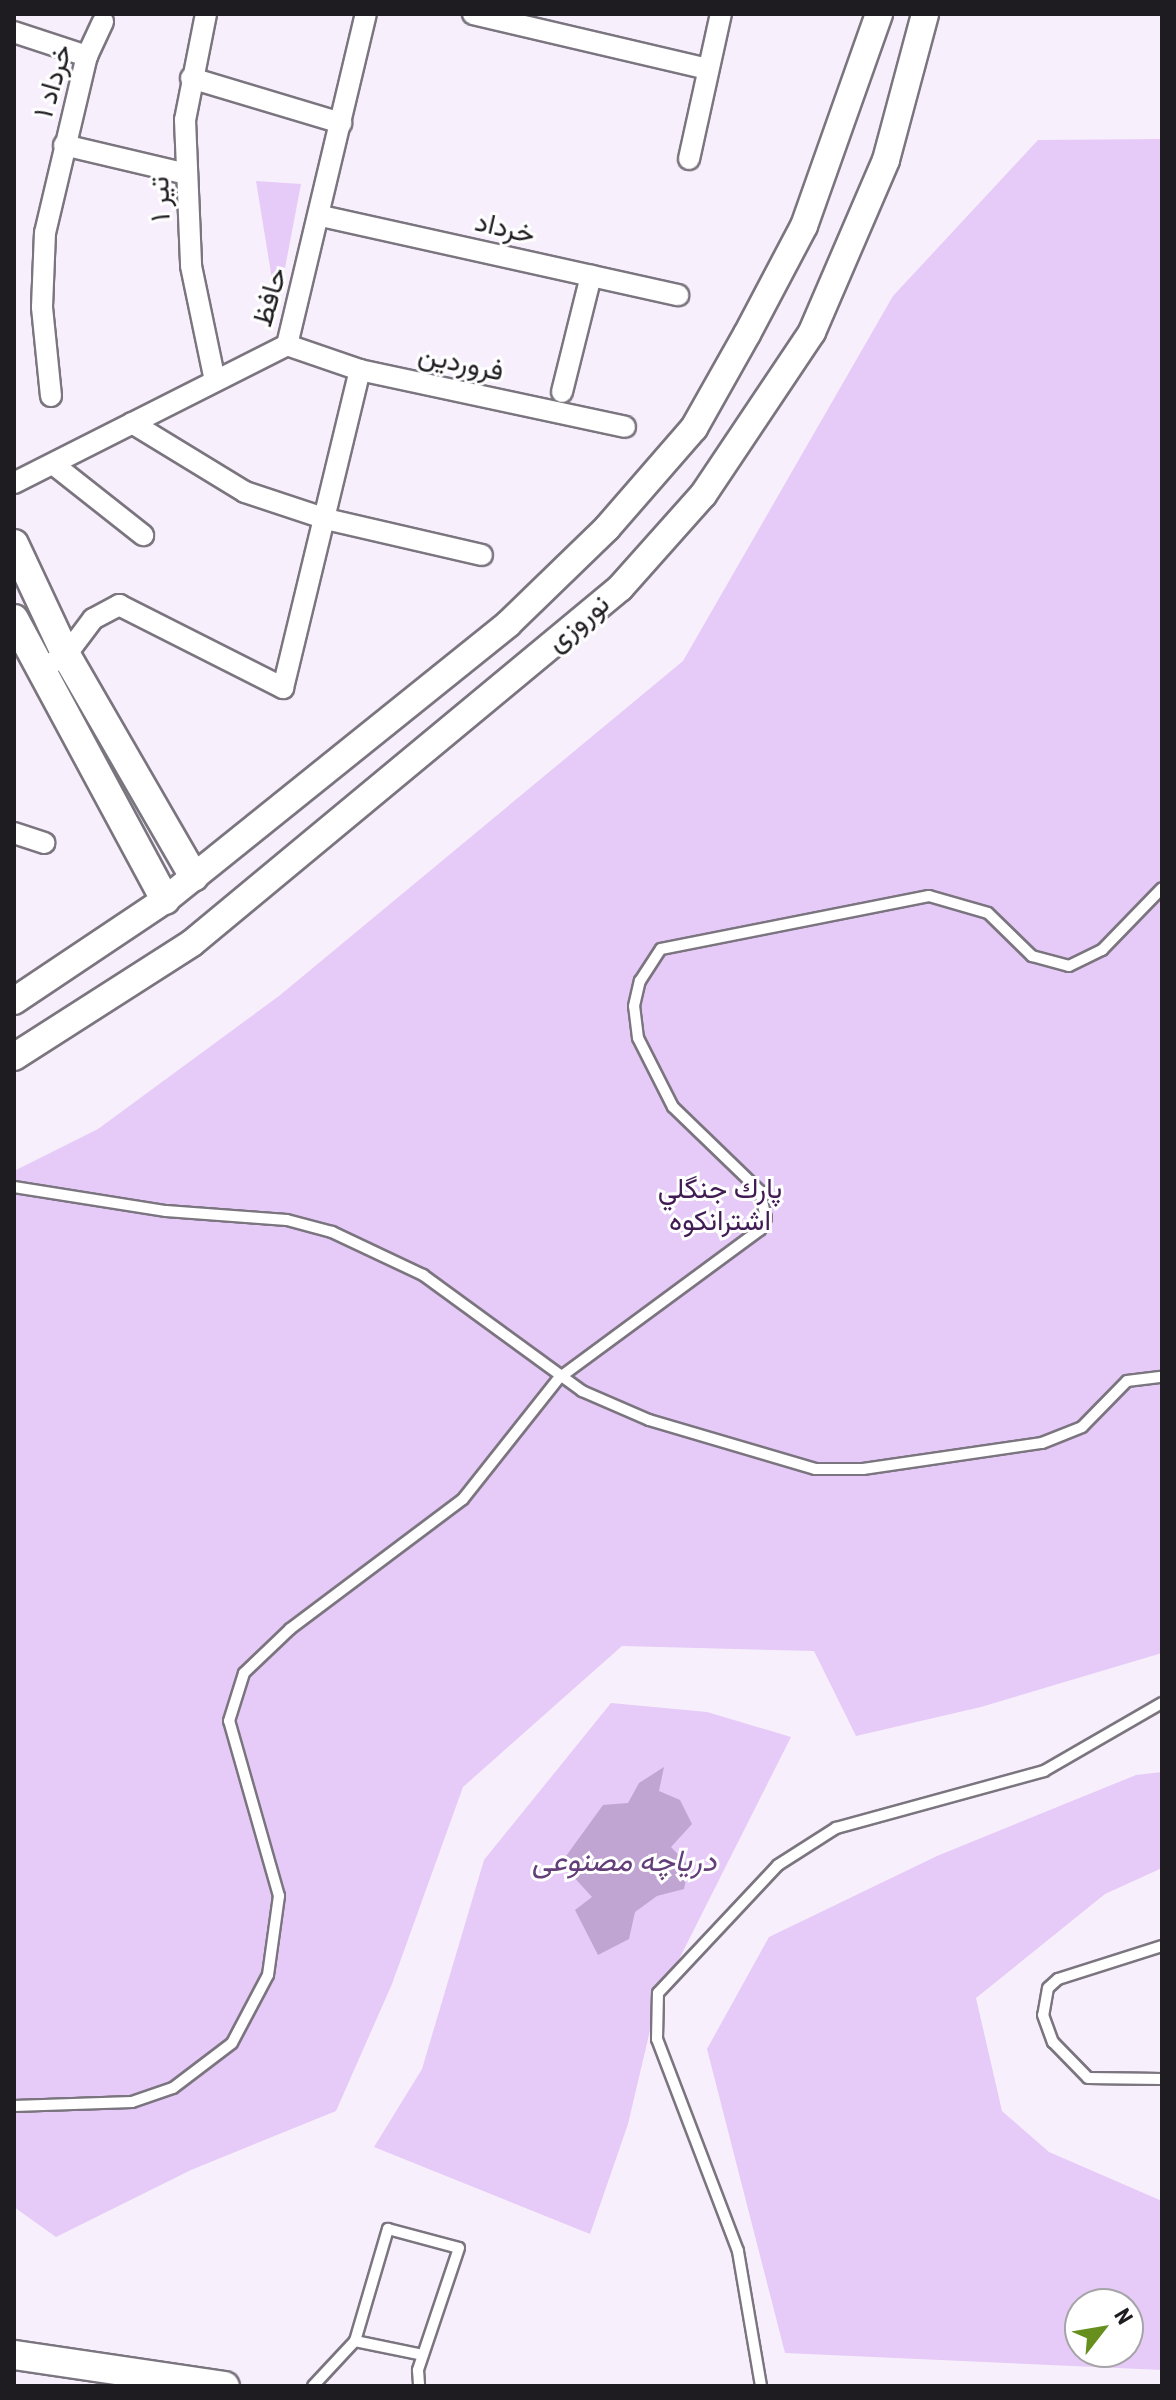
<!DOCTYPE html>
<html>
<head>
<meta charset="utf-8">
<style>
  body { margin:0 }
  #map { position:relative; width:1176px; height:2400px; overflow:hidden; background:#f7f0fc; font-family:"Roboto Condensed",Vazirmatn,sans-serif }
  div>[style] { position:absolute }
  .green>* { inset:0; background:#e6caf7 }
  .water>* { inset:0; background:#c0a4d2 }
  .roads { filter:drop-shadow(2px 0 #7b757f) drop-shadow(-2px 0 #7b757f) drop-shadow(0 2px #7b757f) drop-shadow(0 -2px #7b757f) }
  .service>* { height:10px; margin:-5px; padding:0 5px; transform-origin:5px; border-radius:5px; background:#fff }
  .minor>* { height:20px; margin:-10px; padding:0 10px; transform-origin:10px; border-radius:10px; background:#fff }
  .tertiary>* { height:26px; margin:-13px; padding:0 13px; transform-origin:13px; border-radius:13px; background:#fff }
  .secondary>* { height:28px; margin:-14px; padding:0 14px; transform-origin:14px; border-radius:14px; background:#fff }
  span { translate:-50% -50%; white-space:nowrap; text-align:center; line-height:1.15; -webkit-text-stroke:6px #fff; paint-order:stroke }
  .street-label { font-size:28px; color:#1e1c20 }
  .park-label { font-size:28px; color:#411c54 }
  .water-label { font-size:30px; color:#633e78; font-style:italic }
  .frame { position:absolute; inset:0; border:16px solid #1e1c20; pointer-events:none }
  .north { position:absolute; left:1064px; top:2288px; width:80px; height:80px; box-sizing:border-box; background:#fff; border:2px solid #a5a4a6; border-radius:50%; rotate:59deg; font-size:22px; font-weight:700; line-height:32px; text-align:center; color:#1e1c20 }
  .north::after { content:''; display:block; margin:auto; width:28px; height:36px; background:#668f1e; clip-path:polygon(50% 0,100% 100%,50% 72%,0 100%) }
</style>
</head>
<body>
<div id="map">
  <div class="green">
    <i style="clip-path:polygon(1162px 139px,1162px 1653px,981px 1707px,856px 1736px,814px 1651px,622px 1646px,463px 1787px,392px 1984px,336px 2111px,191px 2170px,56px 2237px,14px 2207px,14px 1171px,98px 1129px,279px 996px,683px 661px,893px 296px,1038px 140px)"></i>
    <i style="clip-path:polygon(256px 181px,301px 184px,277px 310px)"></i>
    <i style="clip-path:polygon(611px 1703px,707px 1712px,791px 1737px,656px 2005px,628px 2124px,590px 2234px,374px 2147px,422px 2069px,484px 1860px)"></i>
    <i style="clip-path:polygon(evenodd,1162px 1772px,1162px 1868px,1105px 1894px,976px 1998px,1002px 2111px,1049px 2152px,1162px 2201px,1162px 2370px,785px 2353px,707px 2049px,769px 1937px,937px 1856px,1136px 1775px,1162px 1772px,1080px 2304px,1128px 2304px,1128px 2352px,1080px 2352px,1080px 2304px)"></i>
  </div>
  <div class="water">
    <i style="clip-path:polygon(664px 1767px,659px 1791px,680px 1800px,692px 1824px,671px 1847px,689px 1866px,684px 1889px,657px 1896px,635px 1912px,629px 1939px,598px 1955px,575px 1910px,592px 1897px,561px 1863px,603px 1805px,628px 1803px,639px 1783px)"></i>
  </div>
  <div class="roads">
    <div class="service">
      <i style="left:14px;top:1187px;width:154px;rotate:9deg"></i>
      <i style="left:166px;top:1211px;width:121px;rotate:4.3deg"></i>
      <i style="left:287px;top:1220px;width:47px;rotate:14.9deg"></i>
      <i style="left:332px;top:1232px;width:101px;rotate:25.3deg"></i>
      <i style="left:423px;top:1275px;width:197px;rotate:36.1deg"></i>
      <i style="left:582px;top:1391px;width:73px;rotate:23.4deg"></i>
      <i style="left:649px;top:1420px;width:173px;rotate:16.4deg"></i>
      <i style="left:815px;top:1469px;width:48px"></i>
      <i style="left:863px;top:1469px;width:181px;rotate:-8.3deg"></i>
      <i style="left:1042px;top:1443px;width:43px;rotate:-21.8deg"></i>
      <i style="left:1082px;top:1427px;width:64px;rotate:-45.6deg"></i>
      <i style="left:1127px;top:1381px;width:35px;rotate:-7deg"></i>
      <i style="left:1162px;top:1946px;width:109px;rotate:162.4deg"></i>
      <i style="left:1058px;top:1979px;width:13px;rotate:138deg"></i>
      <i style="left:1048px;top:1988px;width:27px;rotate:100deg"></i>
      <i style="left:1043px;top:2015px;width:29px;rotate:70deg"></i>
      <i style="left:1053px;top:2042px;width:50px;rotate:45.8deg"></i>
      <i style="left:1088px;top:2078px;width:74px;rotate:0.8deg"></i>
      <i style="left:14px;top:2106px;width:118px;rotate:-1.9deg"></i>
      <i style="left:132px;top:2102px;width:43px;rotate:-18.9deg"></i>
      <i style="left:173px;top:2088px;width:74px;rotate:-37.3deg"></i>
      <i style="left:232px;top:2043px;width:77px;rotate:-62.1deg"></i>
      <i style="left:268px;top:1975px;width:80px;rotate:-82.1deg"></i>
      <i style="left:279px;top:1896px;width:182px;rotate:-105.9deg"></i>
      <i style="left:229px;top:1721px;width:50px;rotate:-72.6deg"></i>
      <i style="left:244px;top:1673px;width:64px;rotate:-43.7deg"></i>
      <i style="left:290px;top:1629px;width:216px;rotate:-36.9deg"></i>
      <i style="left:463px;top:1499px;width:154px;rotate:-51.6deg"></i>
      <i style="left:559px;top:1378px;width:250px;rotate:-36.4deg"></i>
      <i style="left:760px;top:1230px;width:13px;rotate:-63deg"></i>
      <i style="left:766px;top:1218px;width:28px;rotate:-103deg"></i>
      <i style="left:760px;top:1191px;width:121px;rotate:-136deg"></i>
      <i style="left:673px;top:1107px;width:77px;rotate:-116.9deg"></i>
      <i style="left:638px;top:1038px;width:32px;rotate:-97deg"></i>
      <i style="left:634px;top:1006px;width:26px;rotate:-77deg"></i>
      <i style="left:640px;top:981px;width:38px;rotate:-57deg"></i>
      <i style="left:661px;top:949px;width:273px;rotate:-11.2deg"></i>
      <i style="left:929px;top:896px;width:61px;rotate:16.1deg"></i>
      <i style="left:988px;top:913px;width:62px;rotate:44.3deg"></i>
      <i style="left:1032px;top:956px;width:38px;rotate:15deg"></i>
      <i style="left:1069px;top:966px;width:37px;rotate:-26deg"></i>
      <i style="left:1102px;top:950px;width:86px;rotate:-45.9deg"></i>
      <i style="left:355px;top:2341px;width:69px;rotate:11.6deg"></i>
      <i style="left:313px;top:2386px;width:62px;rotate:-47deg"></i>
      <i style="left:355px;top:2341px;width:117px;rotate:-73.6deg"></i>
      <i style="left:388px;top:2229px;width:73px;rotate:15deg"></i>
      <i style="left:459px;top:2248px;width:129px;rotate:108.6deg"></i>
      <i style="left:418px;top:2370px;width:16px;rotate:86deg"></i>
      <i style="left:761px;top:2386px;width:137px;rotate:-99.7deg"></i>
      <i style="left:738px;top:2251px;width:227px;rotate:-110.9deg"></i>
      <i style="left:657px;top:2039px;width:46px;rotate:-88.8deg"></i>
      <i style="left:658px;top:1993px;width:175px;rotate:-46.8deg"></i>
      <i style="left:778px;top:1865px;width:69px;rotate:-32.5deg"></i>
      <i style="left:836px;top:1828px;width:216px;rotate:-15.3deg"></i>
      <i style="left:1044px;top:1771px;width:136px;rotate:-30deg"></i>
    </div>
    <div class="minor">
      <i style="left:206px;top:14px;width:108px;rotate:101.2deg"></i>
      <i style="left:185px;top:120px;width:146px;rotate:87.6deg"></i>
      <i style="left:191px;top:266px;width:117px;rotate:78.2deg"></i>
      <i style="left:473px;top:14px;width:241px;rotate:13.2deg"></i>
      <i style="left:14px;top:32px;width:77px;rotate:18.2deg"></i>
      <i style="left:191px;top:78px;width:157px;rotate:16.7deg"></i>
      <i style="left:64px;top:145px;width:126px;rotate:13.3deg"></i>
      <i style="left:689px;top:159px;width:148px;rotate:-77.6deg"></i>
      <i style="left:321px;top:216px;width:366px;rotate:12.5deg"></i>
      <i style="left:287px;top:345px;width:77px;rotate:18.9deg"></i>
      <i style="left:360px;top:370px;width:271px;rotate:12.1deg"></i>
      <i style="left:562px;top:392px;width:120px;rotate:-76deg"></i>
      <i style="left:51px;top:396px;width:89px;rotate:-95.8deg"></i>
      <i style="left:42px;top:307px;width:74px;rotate:-87.7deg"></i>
      <i style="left:45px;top:233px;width:182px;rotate:-76.7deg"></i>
      <i style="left:87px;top:56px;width:38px;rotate:-65deg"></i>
      <i style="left:132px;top:423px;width:132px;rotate:31.4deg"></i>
      <i style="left:245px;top:492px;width:85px;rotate:18.4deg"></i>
      <i style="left:326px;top:519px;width:160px;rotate:13deg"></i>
      <i style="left:53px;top:464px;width:115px;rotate:38.3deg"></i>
      <i style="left:14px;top:483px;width:306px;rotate:-26.8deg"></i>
      <i style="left:287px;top:345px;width:340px;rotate:-76.6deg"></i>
      <i style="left:39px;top:670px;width:31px;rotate:-29deg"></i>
      <i style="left:66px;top:655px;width:45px;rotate:-53.1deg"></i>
      <i style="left:93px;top:619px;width:30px;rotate:-28deg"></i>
      <i style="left:119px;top:605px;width:184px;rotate:26.8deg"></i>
      <i style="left:283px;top:688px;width:327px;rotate:-76.4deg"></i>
      <i style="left:14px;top:833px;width:32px;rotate:18deg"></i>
    </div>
    <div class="tertiary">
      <i style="left:14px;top:1001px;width:182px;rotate:-33.8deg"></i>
      <i style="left:165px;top:900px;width:440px;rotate:-38.8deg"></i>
      <i style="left:508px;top:624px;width:138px;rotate:-44.1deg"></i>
      <i style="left:607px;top:528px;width:133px;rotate:-49deg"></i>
      <i style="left:694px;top:428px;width:108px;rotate:-60.6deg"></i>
      <i style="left:747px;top:334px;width:122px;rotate:-62.2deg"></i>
      <i style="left:804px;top:226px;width:225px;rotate:-70.5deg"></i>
      <i style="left:14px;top:1057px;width:211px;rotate:-32.6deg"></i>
      <i style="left:192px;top:943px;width:556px;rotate:-39.67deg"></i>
      <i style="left:620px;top:588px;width:125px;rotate:-48.3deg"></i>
      <i style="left:703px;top:495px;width:196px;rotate:-56.2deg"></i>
      <i style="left:812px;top:332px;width:187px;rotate:-66.7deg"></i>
      <i style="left:886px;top:160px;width:151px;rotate:-75deg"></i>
    </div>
    <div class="secondary">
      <i style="left:14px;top:544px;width:123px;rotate:64.9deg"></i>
      <i style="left:66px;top:655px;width:256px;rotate:60deg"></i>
      <i style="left:14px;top:619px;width:319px;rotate:61.7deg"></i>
      <i style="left:14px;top:2355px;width:213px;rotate:8.4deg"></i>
    </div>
  </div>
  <div class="street-label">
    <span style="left:53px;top:81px;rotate:-74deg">خرداد ۱</span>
    <span style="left:160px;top:199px;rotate:-92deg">تیر ۱</span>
    <span style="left:505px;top:228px;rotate:13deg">خرداد</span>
    <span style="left:270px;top:297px;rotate:-74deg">حافظ</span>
    <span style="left:461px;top:363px;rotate:12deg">فروردین</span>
    <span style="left:578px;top:623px;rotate:-40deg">نوروزی</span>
  </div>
  <div class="park-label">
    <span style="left:720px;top:1205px">پارك جنگلي<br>اشترانكوه</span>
  </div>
  <div class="water-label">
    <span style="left:624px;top:1861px">دریاچه مصنوعی</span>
  </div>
  <div class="frame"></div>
  <div class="north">N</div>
</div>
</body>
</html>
